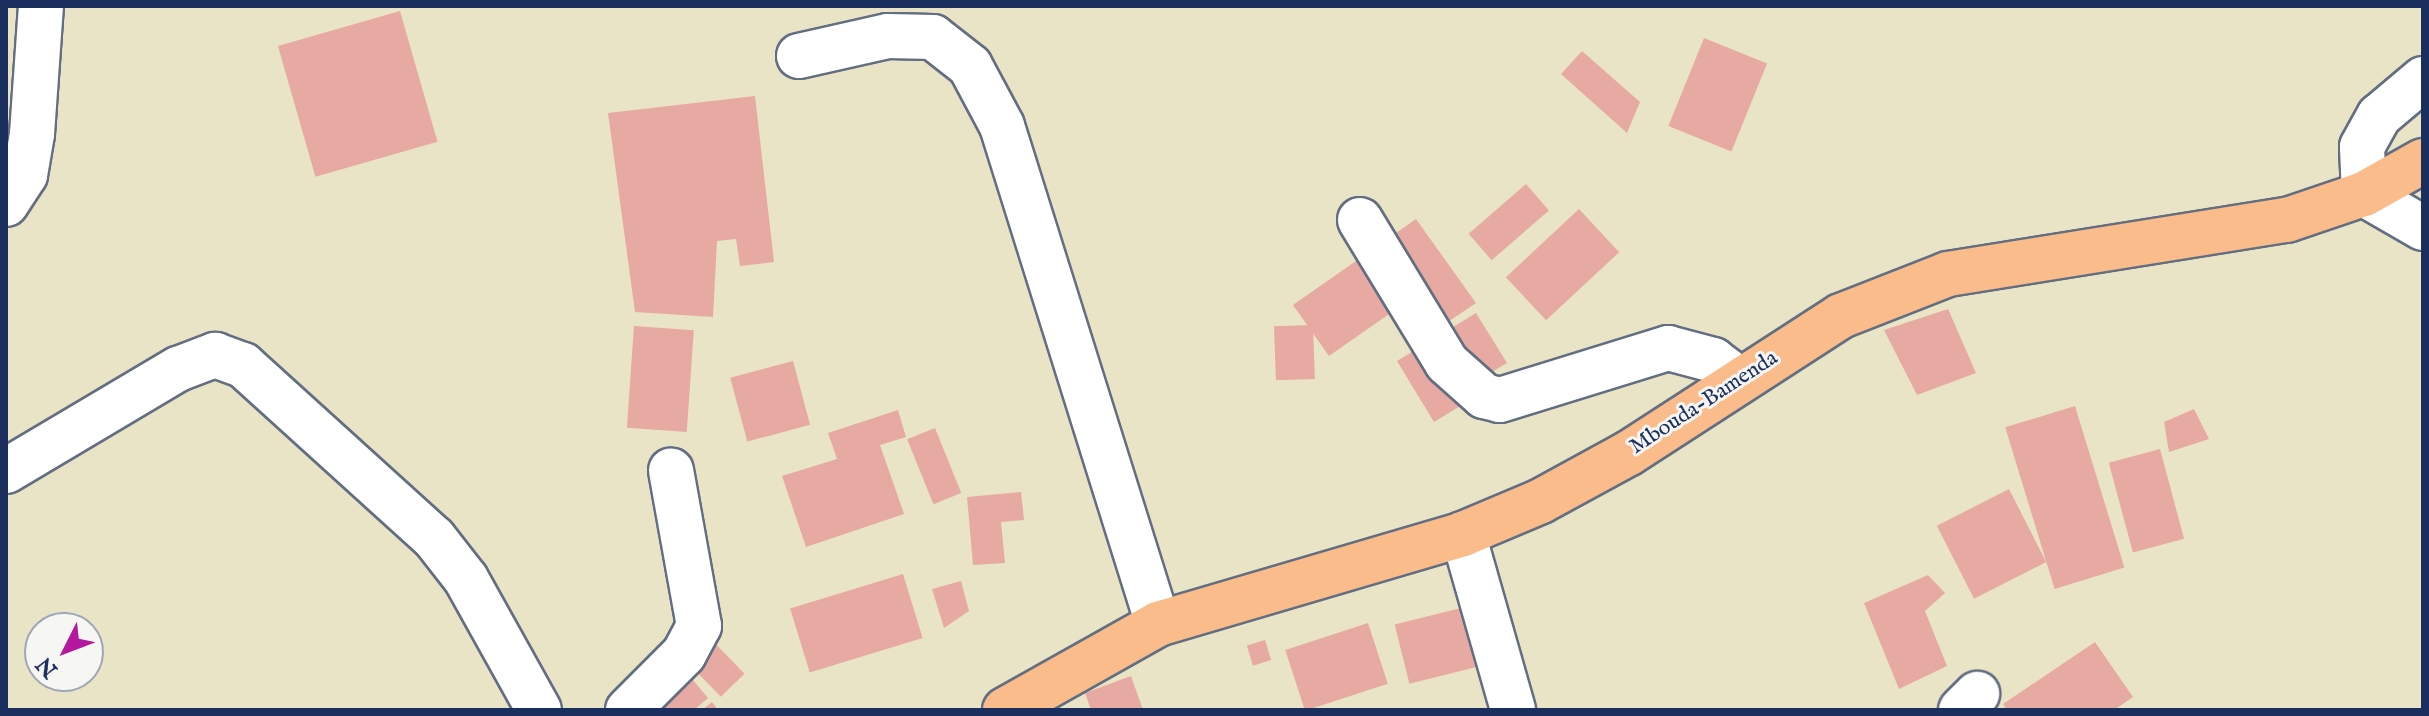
<!DOCTYPE html>
<html>
<head>
<meta charset="utf-8">
<style>
  body { margin:0 }
  #map { position:relative; width:2429px; height:716px; overflow:hidden; background:#e9e4c6; font-family:"IM FELL English",serif }
  div>[style] { position:absolute }
  .building>* { inset:0; background:#e6aaa2; transform-origin:0 0 }
  .roads { filter:drop-shadow(2px 0 #636e82) drop-shadow(-2px 0 #636e82) drop-shadow(0 2px #636e82) drop-shadow(0 -2px #636e82) }
  .minor>* { height:44px; margin:-22px; padding:0 22px; transform-origin:22px; border-radius:22px; background:#fff }
  .highway>* { height:44px; margin:-22px; padding:0 22px; transform-origin:22px; border-radius:22px; background:#f9bc8a }
  span { translate:-50% -50%; white-space:nowrap; text-align:center; line-height:1.15; -webkit-text-stroke:6px #f6f6f2; paint-order:stroke }
  .street-label { font-size:22px; color:#1b2f5e }
  .frame { position:absolute; inset:0; border:8px solid #1b2f5e; pointer-events:none }
  .north { position:absolute; left:24px; top:612px; width:80px; height:80px; box-sizing:border-box; background:#f6f6f2; border:2px solid #9ea6b7; border-radius:50%; rotate:228deg; font-size:22px; font-weight:700; line-height:32px; text-align:center; color:#1b2f5e }
  .north::after { content:''; display:block; margin:auto; width:28px; height:36px; background:#b5179e; clip-path:polygon(50% 0,100% 100%,50% 72%,0 100%) }
</style>
</head>
<body>
<div id="map">
  <div class="building">
    <i style="left:400px;top:11px;width:136px;height:127px;rotate:74deg"></i>
    <i style="left:1704px;top:38px;width:68px;height:95px;rotate:22deg"></i>
    <i style="clip-path:polygon(1582px 51px,1640px 102px,1627px 133px,1561px 74px)"></i>
    <i style="clip-path:polygon(755px 96px,774px 262px,740px 266px,736px 239px,717px 241px,713px 317px,635px 312px,608px 113px)"></i>
    <i style="left:1526px;top:184px;width:35px;height:76px;rotate:49deg"></i>
    <i style="left:1579px;top:209px;width:59px;height:100px;rotate:47deg"></i>
    <i style="clip-path:polygon(1416px 219px,1476px 303px,1445px 324px,1422px 291px,1329px 356px,1293px 305px)"></i>
    <i style="clip-path:polygon(1948px 309px,1976px 373px,1917px 395px,1884px 330px)"></i>
    <i style="clip-path:polygon(1476px 313px,1507px 363px,1463px 389px,1470px 400px,1434px 422px,1397px 361px)"></i>
    <i style="left:1313px;top:325px;width:54px;height:39px;rotate:88deg"></i>
    <i style="left:634px;top:326px;width:60px;height:102px;rotate:4deg"></i>
    <i style="left:793px;top:361px;width:66px;height:65px;rotate:75deg"></i>
    <i style="left:2075px;top:406px;width:169px;height:73px;rotate:73deg"></i>
    <i style="clip-path:polygon(2194px 409px,2209px 439px,2169px 452px,2164px 422px)"></i>
    <i style="clip-path:polygon(898px 410px,906px 437px,880px 445px,904px 514px,806px 547px,782px 476px,837px 459px,828px 433px)"></i>
    <i style="left:935px;top:428px;width:70px;height:30px;rotate:68deg"></i>
    <i style="left:2160px;top:449px;width:93px;height:53px;rotate:75deg"></i>
    <i style="left:2009px;top:489px;width:82px;height:81px;rotate:63deg"></i>
    <i style="clip-path:polygon(1021px 492px,1024px 520px,1001px 522px,1005px 563px,973px 565px,967px 497px)"></i>
    <i style="left:903px;top:574px;width:67px;height:118px;rotate:73deg"></i>
    <i style="clip-path:polygon(1928px 575px,1945px 593px,1925px 611px,1947px 666px,1899px 689px,1864px 603px)"></i>
    <i style="clip-path:polygon(961px 581px,969px 611px,944px 628px,932px 589px)"></i>
    <i style="left:1481px;top:603px;width:61px;height:89px;rotate:76deg"></i>
    <i style="left:1368px;top:623px;width:64px;height:87px;rotate:72deg"></i>
    <i style="left:707px;top:635px;width:54px;height:33px;rotate:46deg"></i>
    <i style="left:1265px;top:640px;width:21px;height:19px;rotate:73deg"></i>
    <i style="clip-path:polygon(2095px 642px,2133px 697px,2114px 710px,2007px 710px,2003px 704px)"></i>
    <i style="clip-path:polygon(687px 673px,708px 698px,694px 710px,644px 710px)"></i>
    <i style="clip-path:polygon(1131px 676px,1143px 710px,1091px 710px,1085px 693px)"></i>
    <i style="clip-path:polygon(712px 702px,718px 710px,702px 710px)"></i>
  </div>
  <div class="roads">
    <div class="minor">
      <i style="left:799px;top:56px;width:91px;rotate:-12.7deg"></i>
      <i style="left:888px;top:36px;width:45px;rotate:1.3deg"></i>
      <i style="left:933px;top:37px;width:47px;rotate:38.1deg"></i>
      <i style="left:970px;top:66px;width:68px;rotate:61.9deg"></i>
      <i style="left:1002px;top:126px;width:522px;rotate:72.61deg"></i>
      <i style="left:2423px;top:79px;width:57px;rotate:139.9deg"></i>
      <i style="left:2379px;top:116px;width:35px;rotate:119deg"></i>
      <i style="left:2362px;top:147px;width:47px;rotate:87.6deg"></i>
      <i style="left:2364px;top:194px;width:68px;rotate:30deg"></i>
      <i style="left:6px;top:204px;width:35px;rotate:-57deg"></i>
      <i style="left:25px;top:175px;width:42px;rotate:-80.3deg"></i>
      <i style="left:32px;top:134px;width:128px;rotate:-86deg"></i>
      <i style="left:1360px;top:220px;width:167px;rotate:58.7deg"></i>
      <i style="left:1447px;top:363px;width:50px;rotate:41.7deg"></i>
      <i style="left:1484px;top:396px;width:16px;rotate:14deg"></i>
      <i style="left:1500px;top:400px;width:176px;rotate:-17.2deg"></i>
      <i style="left:1668px;top:348px;width:47px;rotate:14.9deg"></i>
      <i style="left:1713px;top:360px;width:31px;rotate:37deg"></i>
      <i style="left:6px;top:471px;width:200px;rotate:-30.7deg"></i>
      <i style="left:178px;top:369px;width:40px;rotate:-21deg"></i>
      <i style="left:215px;top:355px;width:30px;rotate:20deg"></i>
      <i style="left:243px;top:365px;width:258px;rotate:42.2deg"></i>
      <i style="left:434px;top:538px;width:52px;rotate:52deg"></i>
      <i style="left:466px;top:579px;width:150px;rotate:60.9deg"></i>
      <i style="left:1463px;top:534px;width:183px;rotate:74.1deg"></i>
      <i style="left:628px;top:710px;width:79px;rotate:-45deg"></i>
      <i style="left:684px;top:654px;width:32px;rotate:-62deg"></i>
      <i style="left:699px;top:626px;width:158px;rotate:-100.2deg"></i>
      <i style="left:1961px;top:710px;width:23px;rotate:-45deg"></i>
    </div>
    <div class="highway">
      <i style="left:1005px;top:710px;width:176px;rotate:-29.3deg"></i>
      <i style="left:1158px;top:624px;width:318px;rotate:-16.4deg"></i>
      <i style="left:1463px;top:534px;width:85px;rotate:-22.9deg"></i>
      <i style="left:1541px;top:501px;width:100px;rotate:-28.6deg"></i>
      <i style="left:1629px;top:453px;width:252px;rotate:-32.9deg"></i>
      <i style="left:1841px;top:316px;width:115px;rotate:-21.4deg"></i>
      <i style="left:1948px;top:274px;width:343px;rotate:-9.1deg"></i>
      <i style="left:2287px;top:220px;width:81px;rotate:-18.7deg"></i>
      <i style="left:2364px;top:194px;width:68px;rotate:-29.2deg"></i>
    </div>
  </div>
  <div class="street-label">
    <span style="left:1704px;top:403px;rotate:-33deg">Mbouda-Bamenda</span>
  </div>
  <div class="frame"></div>
  <div class="north">N</div>
</div>
</body>
</html>
